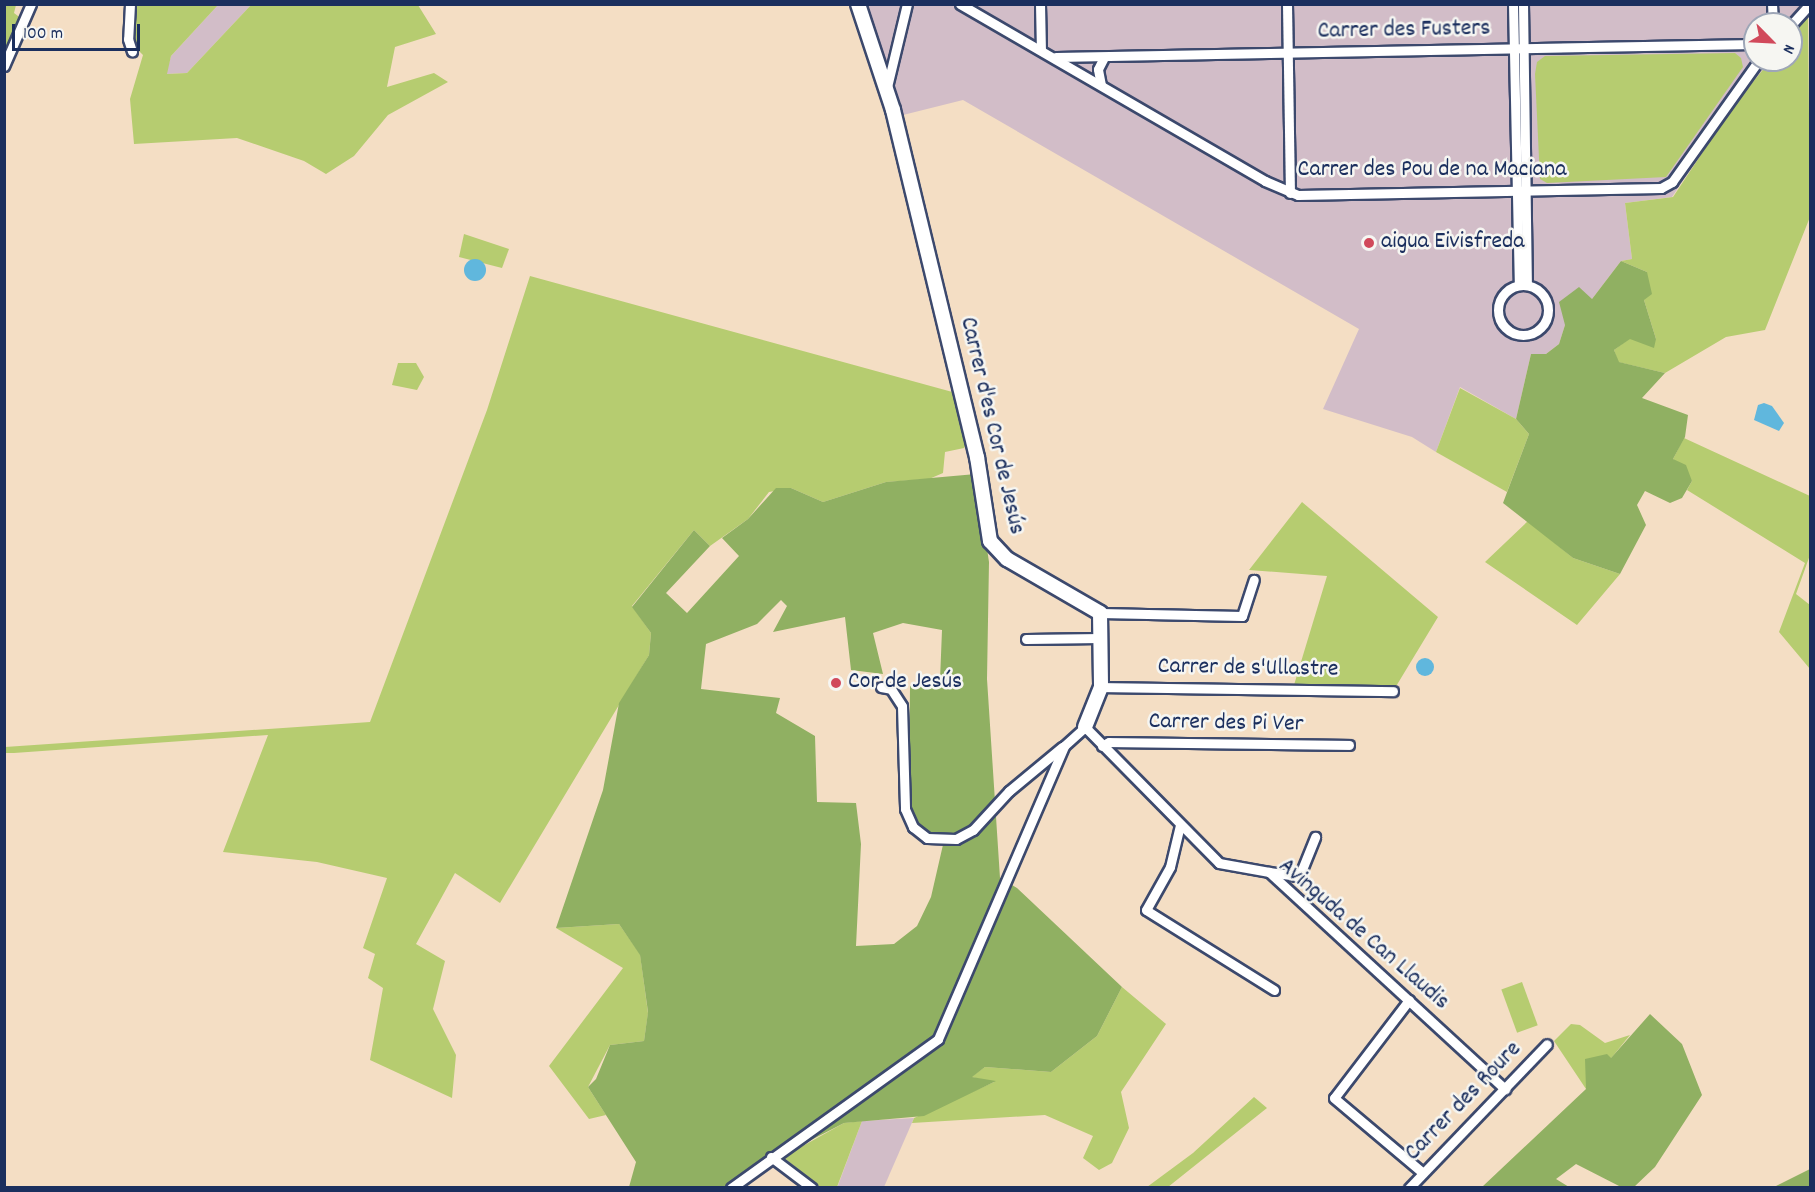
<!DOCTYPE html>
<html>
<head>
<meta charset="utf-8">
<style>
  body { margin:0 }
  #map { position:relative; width:1815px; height:1192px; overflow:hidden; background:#f4dec4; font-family:Dekko,sans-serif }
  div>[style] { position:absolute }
  .industrial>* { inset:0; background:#d2bdc8 }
  .green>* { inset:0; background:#b6cc70; transform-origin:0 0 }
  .forest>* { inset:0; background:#90b062 }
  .water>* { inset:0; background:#60b7dd }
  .round { border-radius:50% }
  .roads { filter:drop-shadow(2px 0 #3c496d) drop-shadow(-2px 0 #3c496d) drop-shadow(0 2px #3c496d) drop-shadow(0 -2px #3c496d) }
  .street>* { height:9px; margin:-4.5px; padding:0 4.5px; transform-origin:4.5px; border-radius:4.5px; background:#fff }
  .street>.ring { margin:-4.5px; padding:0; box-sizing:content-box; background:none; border:9px solid #fff; border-radius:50% }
  .secondary>* { height:14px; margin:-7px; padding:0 7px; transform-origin:7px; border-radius:7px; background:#fff }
  .dots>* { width:16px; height:16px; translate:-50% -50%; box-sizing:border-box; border:3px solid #f6f6f2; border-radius:50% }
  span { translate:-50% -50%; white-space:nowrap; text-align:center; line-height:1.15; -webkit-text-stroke:5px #f6f6f2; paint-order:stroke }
  .street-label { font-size:24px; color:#1b2f5e }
  .poi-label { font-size:24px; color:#1b2f5e }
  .left { translate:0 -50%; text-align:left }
  .frame { position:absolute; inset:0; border:6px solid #1b2f5e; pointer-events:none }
  .north { position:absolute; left:1743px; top:12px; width:60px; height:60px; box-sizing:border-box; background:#f6f6f2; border:2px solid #9ea6b7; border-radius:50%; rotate:114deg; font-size:16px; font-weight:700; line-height:24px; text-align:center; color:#1b2f5e }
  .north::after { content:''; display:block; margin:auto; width:21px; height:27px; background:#d1495b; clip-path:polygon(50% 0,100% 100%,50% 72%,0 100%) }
  .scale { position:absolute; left:12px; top:24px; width:128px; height:27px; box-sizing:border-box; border:3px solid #1b2f5e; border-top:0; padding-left:8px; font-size:18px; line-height:21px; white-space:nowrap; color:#1b2f5e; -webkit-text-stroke:4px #f6f6f2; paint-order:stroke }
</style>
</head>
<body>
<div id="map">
  <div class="industrial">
    <i style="clip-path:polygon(1810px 4px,1810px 12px,1791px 36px,1791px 24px,1755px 24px,1755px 60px,1771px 60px,1734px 105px,1672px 197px,1625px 203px,1632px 259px,1621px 261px,1592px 299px,1565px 325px,1559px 344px,1546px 354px,1531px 354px,1516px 419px,1460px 387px,1436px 452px,1412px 437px,1323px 409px,1359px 329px,963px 100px,903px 115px,865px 5px)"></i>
    <i style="clip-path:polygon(218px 5px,251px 5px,187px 73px,166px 74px,171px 56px)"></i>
    <i style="clip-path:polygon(914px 1118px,884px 1187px,837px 1188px,862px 1121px)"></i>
  </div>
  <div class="green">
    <i style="clip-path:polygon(5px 5px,16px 5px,14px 13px,22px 19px,5px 61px)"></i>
    <i style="clip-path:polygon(135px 5px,218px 5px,171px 56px,167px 74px,187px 73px,251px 5px,418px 5px,436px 34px,395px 47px,387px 87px,434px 73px,448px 82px,388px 115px,354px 156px,326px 174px,304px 161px,237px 138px,134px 144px,130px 99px,143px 55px,136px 48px,132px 33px)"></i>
    <i style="clip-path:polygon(1808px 15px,1810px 217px,1765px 330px,1726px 337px,1665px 373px,1618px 362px,1614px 350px,1630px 338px,1656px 339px,1644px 300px,1647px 272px,1621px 261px,1632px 259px,1625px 203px,1673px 197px,1734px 105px,1771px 60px,1791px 60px,1791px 36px)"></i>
    <i style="clip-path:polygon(1735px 53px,1741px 58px,1743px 67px,1666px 177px,1547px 183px,1540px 179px,1535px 74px,1537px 62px,1545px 56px)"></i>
    <i style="clip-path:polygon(464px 234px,509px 249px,502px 268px,459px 257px)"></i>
    <i style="clip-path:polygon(530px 276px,956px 393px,969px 439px,964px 448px,945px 452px,943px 473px,929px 479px,886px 482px,823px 502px,791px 488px,769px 492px,748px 519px,710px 546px,694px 530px,632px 606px,651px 633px,649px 655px,500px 903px,455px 873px,416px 944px,445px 961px,433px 1009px,456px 1055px,452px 1098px,370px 1060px,383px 988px,368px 978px,375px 954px,363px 948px,387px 878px,317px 862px,223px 852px,268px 735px,14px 753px,5px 753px,5px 747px,370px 722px,487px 410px)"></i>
    <i style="clip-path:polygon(398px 363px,416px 363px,424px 377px,417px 390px,392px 385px)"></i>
    <i style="clip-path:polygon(1460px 388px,1516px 419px,1529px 434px,1507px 492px,1436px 452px)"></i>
    <i style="clip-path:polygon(1684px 438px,1810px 496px,1810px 555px,1796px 594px,1810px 605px,1810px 669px,1779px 632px,1805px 563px,1687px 490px,1692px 481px,1673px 459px)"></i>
    <i style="clip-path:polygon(1302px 502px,1438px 617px,1395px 688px,1294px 685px,1327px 576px,1249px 570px)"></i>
    <i style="clip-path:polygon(1528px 521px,1573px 558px,1620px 574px,1577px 625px,1485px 562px)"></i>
    <i style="clip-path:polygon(619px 924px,640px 954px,648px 1013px,644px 1041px,610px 1045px,588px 1087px,606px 1115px,589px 1119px,549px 1066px,623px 968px,556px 928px)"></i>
    <i style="left:1522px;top:982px;width:46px;height:22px;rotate:70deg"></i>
    <i style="clip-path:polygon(1122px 987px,1166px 1024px,1121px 1092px,1129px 1128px,1112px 1163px,1099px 1170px,1083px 1158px,1093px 1136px,1045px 1115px,912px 1123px,914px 1118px,994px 1082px,971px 1077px,985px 1067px,1051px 1072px,1097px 1036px)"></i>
    <i style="clip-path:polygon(1571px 1024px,1580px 1025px,1605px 1043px,1630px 1035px,1586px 1089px,1554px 1041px)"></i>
    <i style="clip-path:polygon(1254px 1097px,1267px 1108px,1168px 1187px,1147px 1187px,1193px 1153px)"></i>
    <i style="clip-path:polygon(862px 1121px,837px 1187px,820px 1187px,783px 1157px,844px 1123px)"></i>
  </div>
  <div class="forest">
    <i style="clip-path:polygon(1621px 261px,1647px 272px,1652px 294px,1644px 300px,1656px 339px,1654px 348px,1630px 339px,1614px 350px,1619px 362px,1665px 373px,1642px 398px,1688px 415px,1685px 437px,1673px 459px,1686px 465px,1692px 481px,1682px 498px,1670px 503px,1645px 491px,1637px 505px,1646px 525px,1620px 574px,1573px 558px,1503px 503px,1529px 434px,1516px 419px,1531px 354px,1546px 354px,1559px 344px,1565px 325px,1559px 302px,1579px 287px,1592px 299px)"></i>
    <i style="clip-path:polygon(evenodd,976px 474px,989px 562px,987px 679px,1000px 878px,1017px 888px,1122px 987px,1097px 1036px,1051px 1072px,985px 1067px,972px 1077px,996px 1081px,924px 1116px,844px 1123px,788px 1152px,746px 1187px,629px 1187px,636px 1162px,588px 1087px,596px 1079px,610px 1045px,644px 1041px,648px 1012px,640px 955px,619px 924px,556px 928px,603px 790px,619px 703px,649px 655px,651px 633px,632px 607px,694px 530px,710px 546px,666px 593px,687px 613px,739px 556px,722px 538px,748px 519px,776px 488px,791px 488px,823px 502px,886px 482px,976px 474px,781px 600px,787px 606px,773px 632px,845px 617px,851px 670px,883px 674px,873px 633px,903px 623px,942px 630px,940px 680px,910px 686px,909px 804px,914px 821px,928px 833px,945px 836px,931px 897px,917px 926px,894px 944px,856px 946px,861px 844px,856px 803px,817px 802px,815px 736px,776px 713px,780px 698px,701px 689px,706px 644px,757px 624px,781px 600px)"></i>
    <i style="clip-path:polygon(1650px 1014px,1682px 1044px,1702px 1095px,1655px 1167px,1634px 1187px,1621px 1187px,1576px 1164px,1556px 1179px,1569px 1187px,1482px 1187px,1586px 1089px,1585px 1059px,1607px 1054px,1611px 1058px)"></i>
    <i style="clip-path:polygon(1810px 1169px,1810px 1187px,1774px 1187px)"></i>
  </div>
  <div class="water">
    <i class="round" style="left:464px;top:259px;width:22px;height:22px"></i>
    <i style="clip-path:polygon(1764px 403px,1772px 406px,1784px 423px,1779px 431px,1754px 420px,1758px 405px)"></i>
    <i class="round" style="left:1416px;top:658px;width:18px;height:18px"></i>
  </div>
  <div class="roads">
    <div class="street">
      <i style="left:130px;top:4px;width:35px;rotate:93deg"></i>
      <i style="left:128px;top:39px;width:13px;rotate:72deg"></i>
      <i style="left:960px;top:4px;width:353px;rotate:30.1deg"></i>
      <i style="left:1265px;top:181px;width:36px;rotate:23deg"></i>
      <i style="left:1298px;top:195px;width:363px;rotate:-1.1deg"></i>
      <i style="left:1661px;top:188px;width:13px;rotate:-29deg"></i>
      <i style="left:1672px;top:182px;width:150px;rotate:-54.5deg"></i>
      <i style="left:1040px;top:4px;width:46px;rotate:88.8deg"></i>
      <i style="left:1287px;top:4px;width:189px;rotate:89.1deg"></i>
      <i style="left:1513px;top:4px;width:281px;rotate:88.8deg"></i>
      <i style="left:1523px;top:4px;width:280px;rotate:89.2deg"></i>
      <i style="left:1772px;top:4px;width:20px;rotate:87deg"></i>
      <i style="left:1791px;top:25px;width:28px;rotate:-48deg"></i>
      <i style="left:1056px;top:57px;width:699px;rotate:-1.07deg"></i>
      <i style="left:4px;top:66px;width:68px;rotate:-66.5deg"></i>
      <i style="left:1101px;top:85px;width:16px;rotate:-101deg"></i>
      <i style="left:1098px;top:69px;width:13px;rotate:-63deg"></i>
      <i style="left:887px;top:87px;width:85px;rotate:-76.5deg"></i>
      <i class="ring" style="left:1498px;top:285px;width:41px;height:41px"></i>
      <i style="left:1100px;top:613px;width:142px;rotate:1.2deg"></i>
      <i style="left:1242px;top:616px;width:38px;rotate:-72deg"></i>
      <i style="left:1026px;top:639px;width:75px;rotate:-0.8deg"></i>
      <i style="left:881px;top:687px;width:10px;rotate:11deg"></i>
      <i style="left:891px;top:689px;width:20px;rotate:57deg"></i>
      <i style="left:902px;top:706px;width:103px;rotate:88.3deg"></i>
      <i style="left:905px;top:809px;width:20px;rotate:66deg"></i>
      <i style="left:913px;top:827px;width:18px;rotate:38deg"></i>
      <i style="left:927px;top:838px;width:29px;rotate:2deg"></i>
      <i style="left:956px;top:839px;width:19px;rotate:-28deg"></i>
      <i style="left:973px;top:830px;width:53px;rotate:-47.3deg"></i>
      <i style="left:1009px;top:791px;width:69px;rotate:-39.7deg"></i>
      <i style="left:1101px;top:687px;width:292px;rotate:0.8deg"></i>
      <i style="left:1102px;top:746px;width:8px;rotate:-30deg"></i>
      <i style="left:1109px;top:742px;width:240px;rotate:0.7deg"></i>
      <i style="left:1180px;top:825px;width:43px;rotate:103.4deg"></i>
      <i style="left:1170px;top:867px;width:49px;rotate:119.2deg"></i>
      <i style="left:1146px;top:910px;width:151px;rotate:32deg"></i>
      <i style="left:1269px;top:872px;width:27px;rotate:8deg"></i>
      <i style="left:1296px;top:876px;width:6px;rotate:-39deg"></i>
      <i style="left:1301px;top:872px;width:38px;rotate:-68deg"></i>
      <i style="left:1409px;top:1000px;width:123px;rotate:127.4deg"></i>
      <i style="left:1334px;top:1098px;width:116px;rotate:40.1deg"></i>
      <i style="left:771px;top:1157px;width:51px;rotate:37.1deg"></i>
      <i style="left:731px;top:1188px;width:255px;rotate:-35.7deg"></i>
      <i style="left:938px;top:1039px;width:319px;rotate:-66.7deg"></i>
      <i style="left:1064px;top:746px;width:28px;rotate:-42deg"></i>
      <i style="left:1085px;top:727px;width:191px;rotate:45.4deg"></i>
      <i style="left:1219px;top:863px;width:51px;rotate:10.2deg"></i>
      <i style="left:1269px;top:872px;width:321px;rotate:42.6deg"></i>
      <i style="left:1409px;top:1188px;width:199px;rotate:-46.2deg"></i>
    </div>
    <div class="secondary">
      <i style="left:858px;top:4px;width:112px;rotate:71.7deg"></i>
      <i style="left:893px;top:110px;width:357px;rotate:76.4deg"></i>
      <i style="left:977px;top:457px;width:85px;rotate:81.2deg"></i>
      <i style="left:990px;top:541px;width:25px;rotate:47deg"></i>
      <i style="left:1007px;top:559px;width:108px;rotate:30.1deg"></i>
      <i style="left:1100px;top:613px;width:74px;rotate:89.2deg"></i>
      <i style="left:1101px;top:687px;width:43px;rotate:111.8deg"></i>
    </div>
  </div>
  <div class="dots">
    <i style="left:1369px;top:243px;background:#d1495b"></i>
    <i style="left:836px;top:683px;background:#d1495b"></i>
  </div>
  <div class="street-label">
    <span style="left:1404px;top:31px;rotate:-1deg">Carrer des Fusters</span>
    <span style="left:1432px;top:171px">Carrer des Pou de na Maciana</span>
    <span style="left:991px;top:426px;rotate:77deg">Carrer d'es Cor de Jesús</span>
    <span style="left:1248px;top:669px;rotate:1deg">Carrer de s'Ullastre</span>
    <span style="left:1226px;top:724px;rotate:1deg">Carrer des Pi Ver</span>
    <span style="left:1363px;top:935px;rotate:41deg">Avinguda de Can Llaudis</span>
    <span style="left:1464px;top:1102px;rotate:-46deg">Carrer des Roure</span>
  </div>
  <div class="poi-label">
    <span class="left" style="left:1381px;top:243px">aigua Eivisfreda</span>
    <span class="left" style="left:848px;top:683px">Cor de Jesús</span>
  </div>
  <div class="frame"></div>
  <div class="north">N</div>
  <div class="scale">100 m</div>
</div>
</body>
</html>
